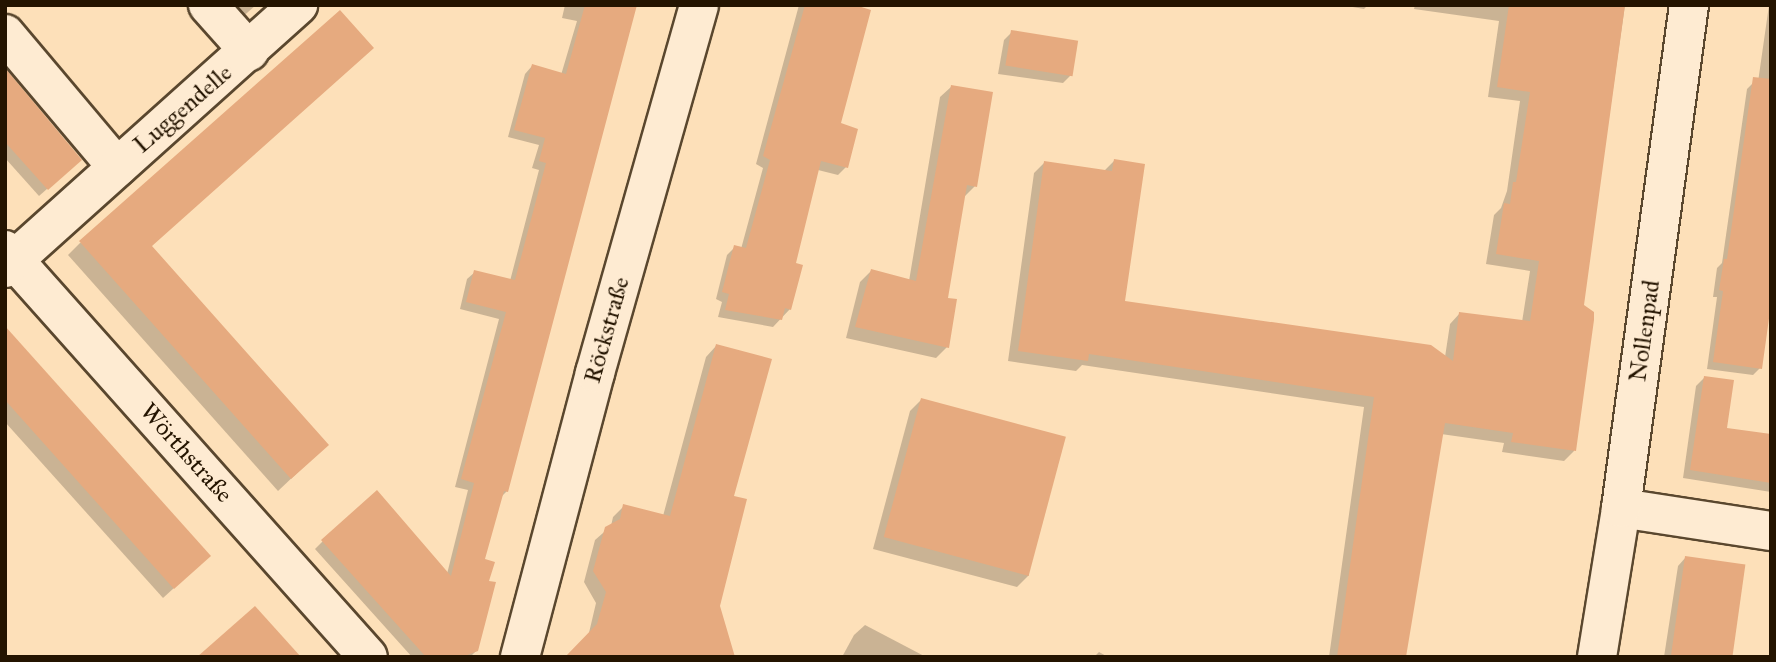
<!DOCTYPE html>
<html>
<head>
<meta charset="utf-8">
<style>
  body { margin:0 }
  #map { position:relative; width:1776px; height:662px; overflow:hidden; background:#fde0b9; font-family:"IM FELL Great Primer",serif }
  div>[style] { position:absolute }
  .shadow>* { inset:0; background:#0003 }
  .building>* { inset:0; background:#e6aa7f; transform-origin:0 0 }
  .roads { filter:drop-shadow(2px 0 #5a472e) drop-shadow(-2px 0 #5a472e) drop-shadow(0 2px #5a472e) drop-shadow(0 -2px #5a472e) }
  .minor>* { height:38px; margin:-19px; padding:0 19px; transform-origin:19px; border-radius:19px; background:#feebd2 }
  span { translate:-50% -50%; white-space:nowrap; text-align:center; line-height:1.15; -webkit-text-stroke:5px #feebd2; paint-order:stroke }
  .street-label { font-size:24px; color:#241400 }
  .frame { position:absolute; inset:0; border:7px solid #241400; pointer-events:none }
</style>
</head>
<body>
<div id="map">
  <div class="shadow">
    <i style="clip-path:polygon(212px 5px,256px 5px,231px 27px)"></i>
    <i style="clip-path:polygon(565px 5px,635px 5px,507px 491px,500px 498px,483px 561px,487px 583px,477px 650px,470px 657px,412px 657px,315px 549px,323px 541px,447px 574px,468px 490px,455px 487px,499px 319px,460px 309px,467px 279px,475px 272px,510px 281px,539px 170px,532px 168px,539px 145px,508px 137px,525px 74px,532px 66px,561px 75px,577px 21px,562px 18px)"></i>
    <i style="clip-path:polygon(799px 5px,851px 5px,839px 124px,846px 167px,838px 175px,818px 170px,794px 264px,790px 309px,773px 327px,718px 317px,722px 302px,716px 299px,727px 255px,735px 247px,741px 249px,763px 168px,756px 164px)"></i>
    <i style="clip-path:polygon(1341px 5px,1368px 5px,1364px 9px)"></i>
    <i style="clip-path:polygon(1415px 5px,1625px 5px,1582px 306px,1574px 451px,1564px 461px,1502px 452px,1504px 443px,1441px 434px,1405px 657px,1329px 657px,1364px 407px,1082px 365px,1076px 371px,1008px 361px,1034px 173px,1044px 163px,1103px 172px,1114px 161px,1123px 303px,1445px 357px,1450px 324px,1460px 313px,1522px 322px,1530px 271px,1486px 264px,1494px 215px,1501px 208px,1507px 191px,1520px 101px,1488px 97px,1499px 21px,1414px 9px)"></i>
    <i style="clip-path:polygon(1769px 5px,1771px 292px,1760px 368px,1753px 375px,1707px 369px,1717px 297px,1713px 297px,1717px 268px,1722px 263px,1747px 89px,1754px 82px,1758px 82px)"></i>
    <i style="clip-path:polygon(1012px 32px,1071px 75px,1063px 83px,998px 74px,1004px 40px)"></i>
    <i style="clip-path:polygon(5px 72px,72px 167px,39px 196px,5px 158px)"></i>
    <i style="clip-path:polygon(951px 87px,975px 186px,964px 197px,945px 299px,947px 347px,936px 358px,846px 338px,860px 282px,871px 271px,909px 281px,940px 97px)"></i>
    <i style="clip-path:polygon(80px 243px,150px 246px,314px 457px,278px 491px,68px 255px)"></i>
    <i style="clip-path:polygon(5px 340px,198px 566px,163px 598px,5px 422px)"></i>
    <i style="clip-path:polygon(716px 346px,732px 497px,719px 606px,588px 637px,596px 603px,584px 582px,595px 540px,611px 526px,613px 517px,624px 506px,663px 516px,706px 357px)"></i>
    <i style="clip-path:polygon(1704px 378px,1725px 429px,1771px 436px,1771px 492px,1683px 478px,1696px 386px)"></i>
    <i style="clip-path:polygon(921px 400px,1029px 575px,1017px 587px,873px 549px,910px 411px)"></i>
    <i style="clip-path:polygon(1686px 557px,1729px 657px,1664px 657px,1678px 566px)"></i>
    <i style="clip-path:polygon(865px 625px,926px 657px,842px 657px,854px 635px)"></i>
    <i style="clip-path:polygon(1099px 652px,1108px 657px,1094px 657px)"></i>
  </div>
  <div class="building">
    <i style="clip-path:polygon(585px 5px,637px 5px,508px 492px,504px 491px,485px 559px,495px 562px,489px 581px,496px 582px,478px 651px,462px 657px,426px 657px,321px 540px,377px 490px,451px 576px,474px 483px,461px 479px,506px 312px,466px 302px,474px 270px,515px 280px,546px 163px,539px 161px,545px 138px,514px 130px,532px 64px,566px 74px)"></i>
    <i style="clip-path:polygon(805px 5px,855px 5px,871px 10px,841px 123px,858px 129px,848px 168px,821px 161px,796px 263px,803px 265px,791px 310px,785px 308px,782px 320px,725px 310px,729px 294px,722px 292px,734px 245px,746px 248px,770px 160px,763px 156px)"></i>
    <i style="clip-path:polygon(1509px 5px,1625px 5px,1584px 305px,1594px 312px,1594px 320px,1576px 451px,1511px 442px,1513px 433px,1445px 423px,1406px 657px,1337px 657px,1374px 397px,1089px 354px,1088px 361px,1018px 351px,1044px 161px,1112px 171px,1114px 159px,1145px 164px,1125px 301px,1431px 345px,1453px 361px,1459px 312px,1530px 321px,1539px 261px,1496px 254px,1504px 203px,1510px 204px,1513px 182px,1516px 182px,1530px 92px,1497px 87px)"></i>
    <i style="clip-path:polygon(340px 10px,374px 48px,152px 246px,329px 445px,291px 479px,79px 241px)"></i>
    <i style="left:1011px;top:30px;width:68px;height:36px;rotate:9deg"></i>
    <i style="clip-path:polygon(5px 68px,82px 160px,48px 190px,5px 142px)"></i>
    <i style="clip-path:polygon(1753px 77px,1771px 79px,1771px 304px,1762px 369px,1713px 362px,1723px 291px,1719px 290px,1724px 259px,1727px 259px)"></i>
    <i style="clip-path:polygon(951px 85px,993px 92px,977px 187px,967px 185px,948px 298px,957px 299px,949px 348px,855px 327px,871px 269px,916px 281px)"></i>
    <i style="clip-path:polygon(5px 326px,211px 556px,174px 589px,5px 400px)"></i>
    <i style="clip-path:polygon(716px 344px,772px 359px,734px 496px,747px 499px,720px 606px,735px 657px,565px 657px,597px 624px,606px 592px,593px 571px,605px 527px,620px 519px,623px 504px,670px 516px)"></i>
    <i style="clip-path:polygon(1704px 376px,1734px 380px,1727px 428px,1771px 434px,1771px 483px,1690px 470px)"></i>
    <i style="left:921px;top:398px;width:150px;height:144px;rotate:15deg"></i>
    <i style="left:1685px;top:556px;width:61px;height:102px;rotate:8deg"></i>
    <i style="clip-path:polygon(255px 606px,301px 657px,197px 657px)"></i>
  </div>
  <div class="roads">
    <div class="minor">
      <i style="left:208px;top:5px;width:62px;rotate:48.3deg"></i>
      <i style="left:5px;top:34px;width:174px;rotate:49.9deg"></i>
      <i style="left:5px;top:250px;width:545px;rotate:48.27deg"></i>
      <i style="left:5px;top:268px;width:394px;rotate:-41.9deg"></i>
      <i style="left:1621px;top:508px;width:152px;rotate:8.7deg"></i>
      <i style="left:520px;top:657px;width:294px;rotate:-75.2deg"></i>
      <i style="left:595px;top:373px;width:382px;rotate:-74.2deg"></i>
      <i style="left:1597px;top:657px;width:151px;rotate:-80.8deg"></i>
      <i style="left:1621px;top:508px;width:508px;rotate:-82.3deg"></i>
    </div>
  </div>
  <div class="street-label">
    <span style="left:183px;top:109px;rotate:-41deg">Luggendelle</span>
    <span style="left:607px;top:330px;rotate:-74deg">Röckstraße</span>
    <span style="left:1645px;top:331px;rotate:-82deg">Nollenpad</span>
    <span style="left:186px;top:453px;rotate:48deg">Wörthstraße</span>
  </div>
  <div class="frame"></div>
</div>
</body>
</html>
